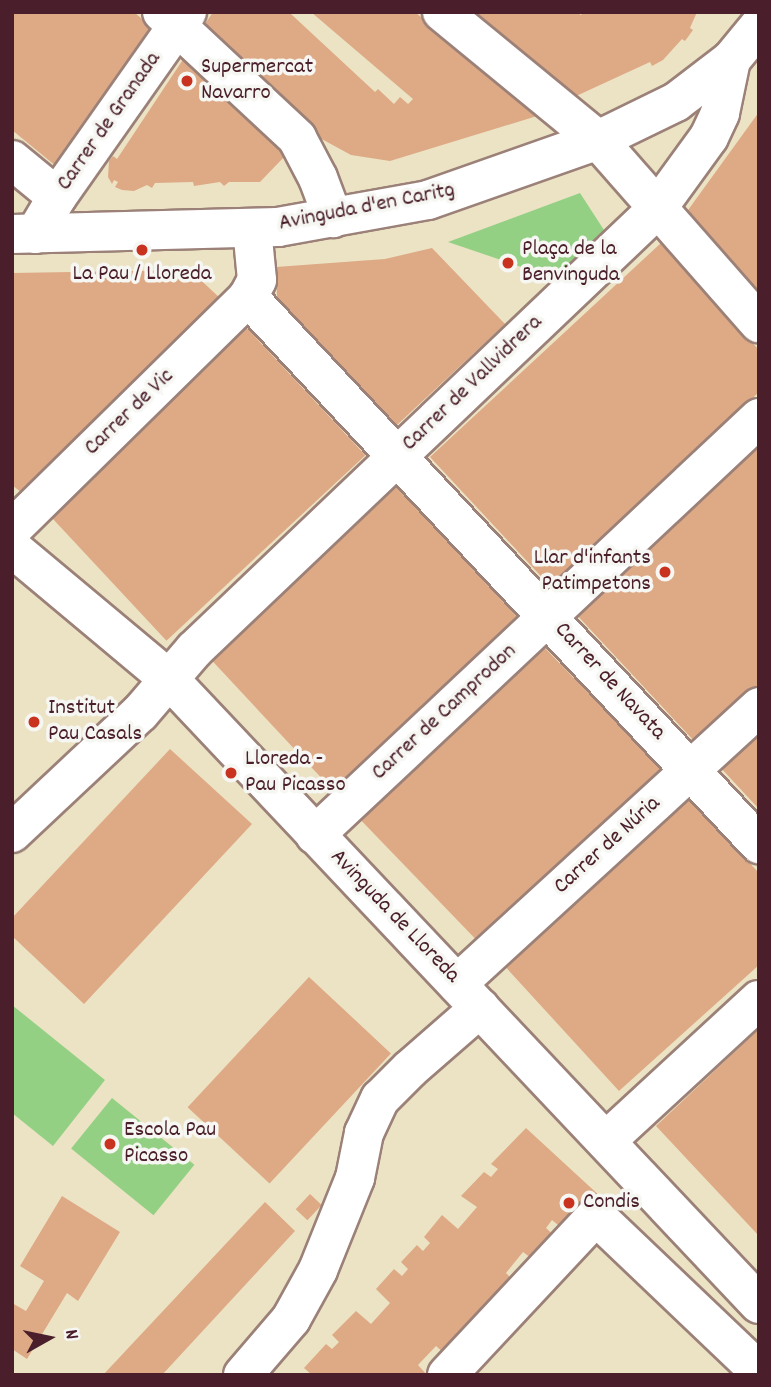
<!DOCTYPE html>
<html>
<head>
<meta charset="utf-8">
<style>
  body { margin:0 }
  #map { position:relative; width:771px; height:1387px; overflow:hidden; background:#ece3c5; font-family:Dekko,sans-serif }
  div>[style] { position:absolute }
  .green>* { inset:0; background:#94d084; transform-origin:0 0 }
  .building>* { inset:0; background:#dea985; transform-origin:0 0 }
  .roads { filter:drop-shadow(2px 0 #9b8178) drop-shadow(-2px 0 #9b8178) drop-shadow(0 2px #9b8178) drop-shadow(0 -2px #9b8178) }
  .minor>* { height:38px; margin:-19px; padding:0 19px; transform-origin:19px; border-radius:19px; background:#fff }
  .dots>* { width:19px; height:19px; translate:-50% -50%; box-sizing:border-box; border:4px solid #f6f6f2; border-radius:50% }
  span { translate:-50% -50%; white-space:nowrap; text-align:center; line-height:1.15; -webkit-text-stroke:7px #f6f6f2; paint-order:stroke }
  .poi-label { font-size:23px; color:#4a1f2b }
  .left { translate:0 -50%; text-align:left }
  .right { translate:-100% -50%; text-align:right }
  .street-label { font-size:23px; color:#4a1f2b }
  .frame { position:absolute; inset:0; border:14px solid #4a1f2b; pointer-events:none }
  .north { position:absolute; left:14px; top:1303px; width:70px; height:70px; -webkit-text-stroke:5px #f6f6f2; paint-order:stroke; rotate:81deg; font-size:19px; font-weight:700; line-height:28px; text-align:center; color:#4a1f2b }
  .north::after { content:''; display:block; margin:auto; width:24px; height:32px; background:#4a1f2b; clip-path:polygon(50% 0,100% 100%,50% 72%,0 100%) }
</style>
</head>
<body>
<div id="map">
  <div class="green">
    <i style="clip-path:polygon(580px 193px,604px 230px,554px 278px,448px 242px)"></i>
    <i style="clip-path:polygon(12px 1005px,105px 1080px,53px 1146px,12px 1113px)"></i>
    <i style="left:112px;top:1098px;width:106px;height:65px;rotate:39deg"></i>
  </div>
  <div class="building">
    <i style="clip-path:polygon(12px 12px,134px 12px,151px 27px,57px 167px,12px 130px)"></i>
    <i style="clip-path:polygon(213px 12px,292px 12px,291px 14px,375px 92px,378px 89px,394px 104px,400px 97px,408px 104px,413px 99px,311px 12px,415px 12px,537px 116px,390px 161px,351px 155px,318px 137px,203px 27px)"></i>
    <i style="clip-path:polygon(469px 12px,576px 12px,581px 15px,583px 12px,697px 12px,690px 28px,693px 30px,685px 41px,682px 39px,663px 60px,652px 66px,650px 62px,574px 97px,504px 42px,506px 40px,484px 21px,482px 23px)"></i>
    <i style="clip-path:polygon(184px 58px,285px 156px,260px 182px,229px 182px,224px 186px,220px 182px,194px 186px,193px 182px,155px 183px,152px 188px,147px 185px,134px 191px,122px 190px,115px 187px,118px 182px,114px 180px,112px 184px,108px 177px,109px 161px,113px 156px,117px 159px)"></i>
    <i style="clip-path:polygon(759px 112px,759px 299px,683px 217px)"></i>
    <i style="clip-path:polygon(661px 243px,759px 350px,759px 392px,551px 587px,430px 457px)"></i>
    <i style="clip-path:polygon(432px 248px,505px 324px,397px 425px,277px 297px,276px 267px,385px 259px)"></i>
    <i style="clip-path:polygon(190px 270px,222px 300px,22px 493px,12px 485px,12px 273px)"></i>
    <i style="left:244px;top:325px;width:178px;height:272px;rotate:47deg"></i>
    <i style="clip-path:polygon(759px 440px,759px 684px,696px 743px,575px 613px)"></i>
    <i style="left:396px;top:487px;width:179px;height:253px;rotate:47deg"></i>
    <i style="left:542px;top:645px;width:176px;height:252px;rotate:46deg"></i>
    <i style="clip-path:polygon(759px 731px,759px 809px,720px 767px)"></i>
    <i style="clip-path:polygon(170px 749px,252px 824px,84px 1004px,12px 936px,12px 918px)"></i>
    <i style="clip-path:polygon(688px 798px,759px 873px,759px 965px,619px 1091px,501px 962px)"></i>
    <i style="left:309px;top:977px;width:112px;height:178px;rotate:43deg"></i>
    <i style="clip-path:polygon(759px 1029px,759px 1236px,656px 1126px)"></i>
    <i style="clip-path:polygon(526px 1128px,602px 1198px,569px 1234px,552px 1220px,546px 1228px,561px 1242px,539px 1264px,523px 1252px,506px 1273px,519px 1286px,452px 1360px,436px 1346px,418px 1365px,427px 1375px,312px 1375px,304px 1368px,326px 1344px,332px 1349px,339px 1342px,332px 1335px,356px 1311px,371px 1324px,390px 1303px,376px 1289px,394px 1269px,402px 1276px,408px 1269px,401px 1262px,417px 1245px,423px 1251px,430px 1243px,424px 1237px,442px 1215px,458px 1229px,477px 1207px,461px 1196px,484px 1172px,491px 1177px,498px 1169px,491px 1164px)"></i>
    <i style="left:310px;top:1194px;width:16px;height:21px;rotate:43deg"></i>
    <i style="clip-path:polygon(62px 1196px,120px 1232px,78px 1301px,67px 1293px,27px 1359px,12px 1349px,12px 1303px,26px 1311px,44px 1281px,20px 1266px)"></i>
    <i style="clip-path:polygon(265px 1202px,295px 1231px,162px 1375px,103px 1375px)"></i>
  </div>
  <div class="roads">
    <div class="minor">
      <i style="left:162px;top:12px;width:185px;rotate:43deg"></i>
      <i style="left:297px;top:138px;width:45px;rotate:62.3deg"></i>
      <i style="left:318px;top:178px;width:43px;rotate:69.4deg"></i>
      <i style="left:442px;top:12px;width:202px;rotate:39.4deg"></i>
      <i style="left:598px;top:140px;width:244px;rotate:48.7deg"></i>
      <i style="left:12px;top:160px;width:58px;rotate:39.4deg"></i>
      <i style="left:252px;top:228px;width:52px;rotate:84.5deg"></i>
      <i style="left:257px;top:280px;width:19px;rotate:118deg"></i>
      <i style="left:248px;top:297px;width:749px;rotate:46.95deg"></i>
      <i style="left:12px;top:234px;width:266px;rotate:-1.5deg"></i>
      <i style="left:278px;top:227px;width:152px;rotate:-10.2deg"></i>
      <i style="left:428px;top:200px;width:180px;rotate:-19.4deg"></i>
      <i style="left:598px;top:140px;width:87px;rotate:-26deg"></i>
      <i style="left:676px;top:102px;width:69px;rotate:-37.4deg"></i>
      <i style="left:731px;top:60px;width:44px;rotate:-50.5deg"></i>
      <i style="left:35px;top:234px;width:43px;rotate:-59.3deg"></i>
      <i style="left:57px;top:197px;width:226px;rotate:-54.9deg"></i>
      <i style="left:12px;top:529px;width:331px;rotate:-44.5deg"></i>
      <i style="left:12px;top:548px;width:206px;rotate:39.9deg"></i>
      <i style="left:170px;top:680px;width:858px;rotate:46.65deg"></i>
      <i style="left:12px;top:833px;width:175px;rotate:-43.2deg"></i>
      <i style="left:140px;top:713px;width:83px;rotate:-49.4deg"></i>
      <i style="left:194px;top:650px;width:638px;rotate:-43.6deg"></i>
      <i style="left:656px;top:210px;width:90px;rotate:-54deg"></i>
      <i style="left:709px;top:137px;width:26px;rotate:-65deg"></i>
      <i style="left:720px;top:113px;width:54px;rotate:-78.3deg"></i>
      <i style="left:315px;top:835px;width:609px;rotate:-43.2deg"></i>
      <i style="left:457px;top:984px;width:410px;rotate:-42.5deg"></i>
      <i style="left:606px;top:1141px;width:208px;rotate:-42.7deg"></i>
      <i style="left:243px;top:1375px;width:74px;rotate:-49.4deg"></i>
      <i style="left:291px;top:1319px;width:56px;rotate:-61.1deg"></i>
      <i style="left:318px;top:1270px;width:99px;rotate:-68.1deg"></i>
      <i style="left:355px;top:1178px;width:46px;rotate:-78.7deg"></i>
      <i style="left:364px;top:1133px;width:38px;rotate:-65deg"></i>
      <i style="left:380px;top:1099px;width:42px;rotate:-45deg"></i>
      <i style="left:410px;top:1069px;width:93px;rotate:-41.1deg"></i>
      <i style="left:447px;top:1375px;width:218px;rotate:-46.9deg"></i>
      <i style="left:596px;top:1216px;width:225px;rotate:43.6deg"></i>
    </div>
  </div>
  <div class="dots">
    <i style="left:187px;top:81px;background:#c8321e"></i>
    <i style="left:142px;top:250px;background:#c8321e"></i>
    <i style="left:508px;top:263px;background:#c8321e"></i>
    <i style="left:665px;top:572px;background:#c8321e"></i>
    <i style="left:34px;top:722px;background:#c8321e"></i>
    <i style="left:231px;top:773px;background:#c8321e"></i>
    <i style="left:110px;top:1144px;background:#c8321e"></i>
    <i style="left:569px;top:1203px;background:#c8321e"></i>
  </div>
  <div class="poi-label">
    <span class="left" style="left:201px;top:81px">Supermercat<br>Navarro</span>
    <span class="left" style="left:522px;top:263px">Plaça de la<br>Benvinguda</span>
    <span style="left:142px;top:275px">La Pau / Lloreda</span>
    <span class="right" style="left:651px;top:572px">Llar d'infants<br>Patimpetons</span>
    <span class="left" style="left:48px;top:722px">Institut<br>Pau Casals</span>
    <span class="left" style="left:245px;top:773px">Lloreda -<br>Pau Picasso</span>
    <span class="left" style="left:124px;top:1144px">Escola Pau<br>Picasso</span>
    <span class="left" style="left:583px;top:1203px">Condis</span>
  </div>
  <div class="street-label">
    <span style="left:110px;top:122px;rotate:-55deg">Carrer de Granada</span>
    <span style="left:367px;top:208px;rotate:-11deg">Avinguda d'en Caritg</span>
    <span style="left:473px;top:384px;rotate:-44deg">Carrer de Vallvidrera</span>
    <span style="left:130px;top:413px;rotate:-44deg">Carrer de Vic</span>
    <span style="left:609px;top:682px;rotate:47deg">Carrer de Navata</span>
    <span style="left:445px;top:713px;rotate:-43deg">Carrer de Camprodon</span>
    <span style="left:608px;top:846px;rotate:-42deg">Carrer de Núria</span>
    <span style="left:394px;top:917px;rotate:46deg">Avinguda de Lloreda</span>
  </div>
  <div class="frame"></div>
  <div class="north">N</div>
</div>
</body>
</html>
